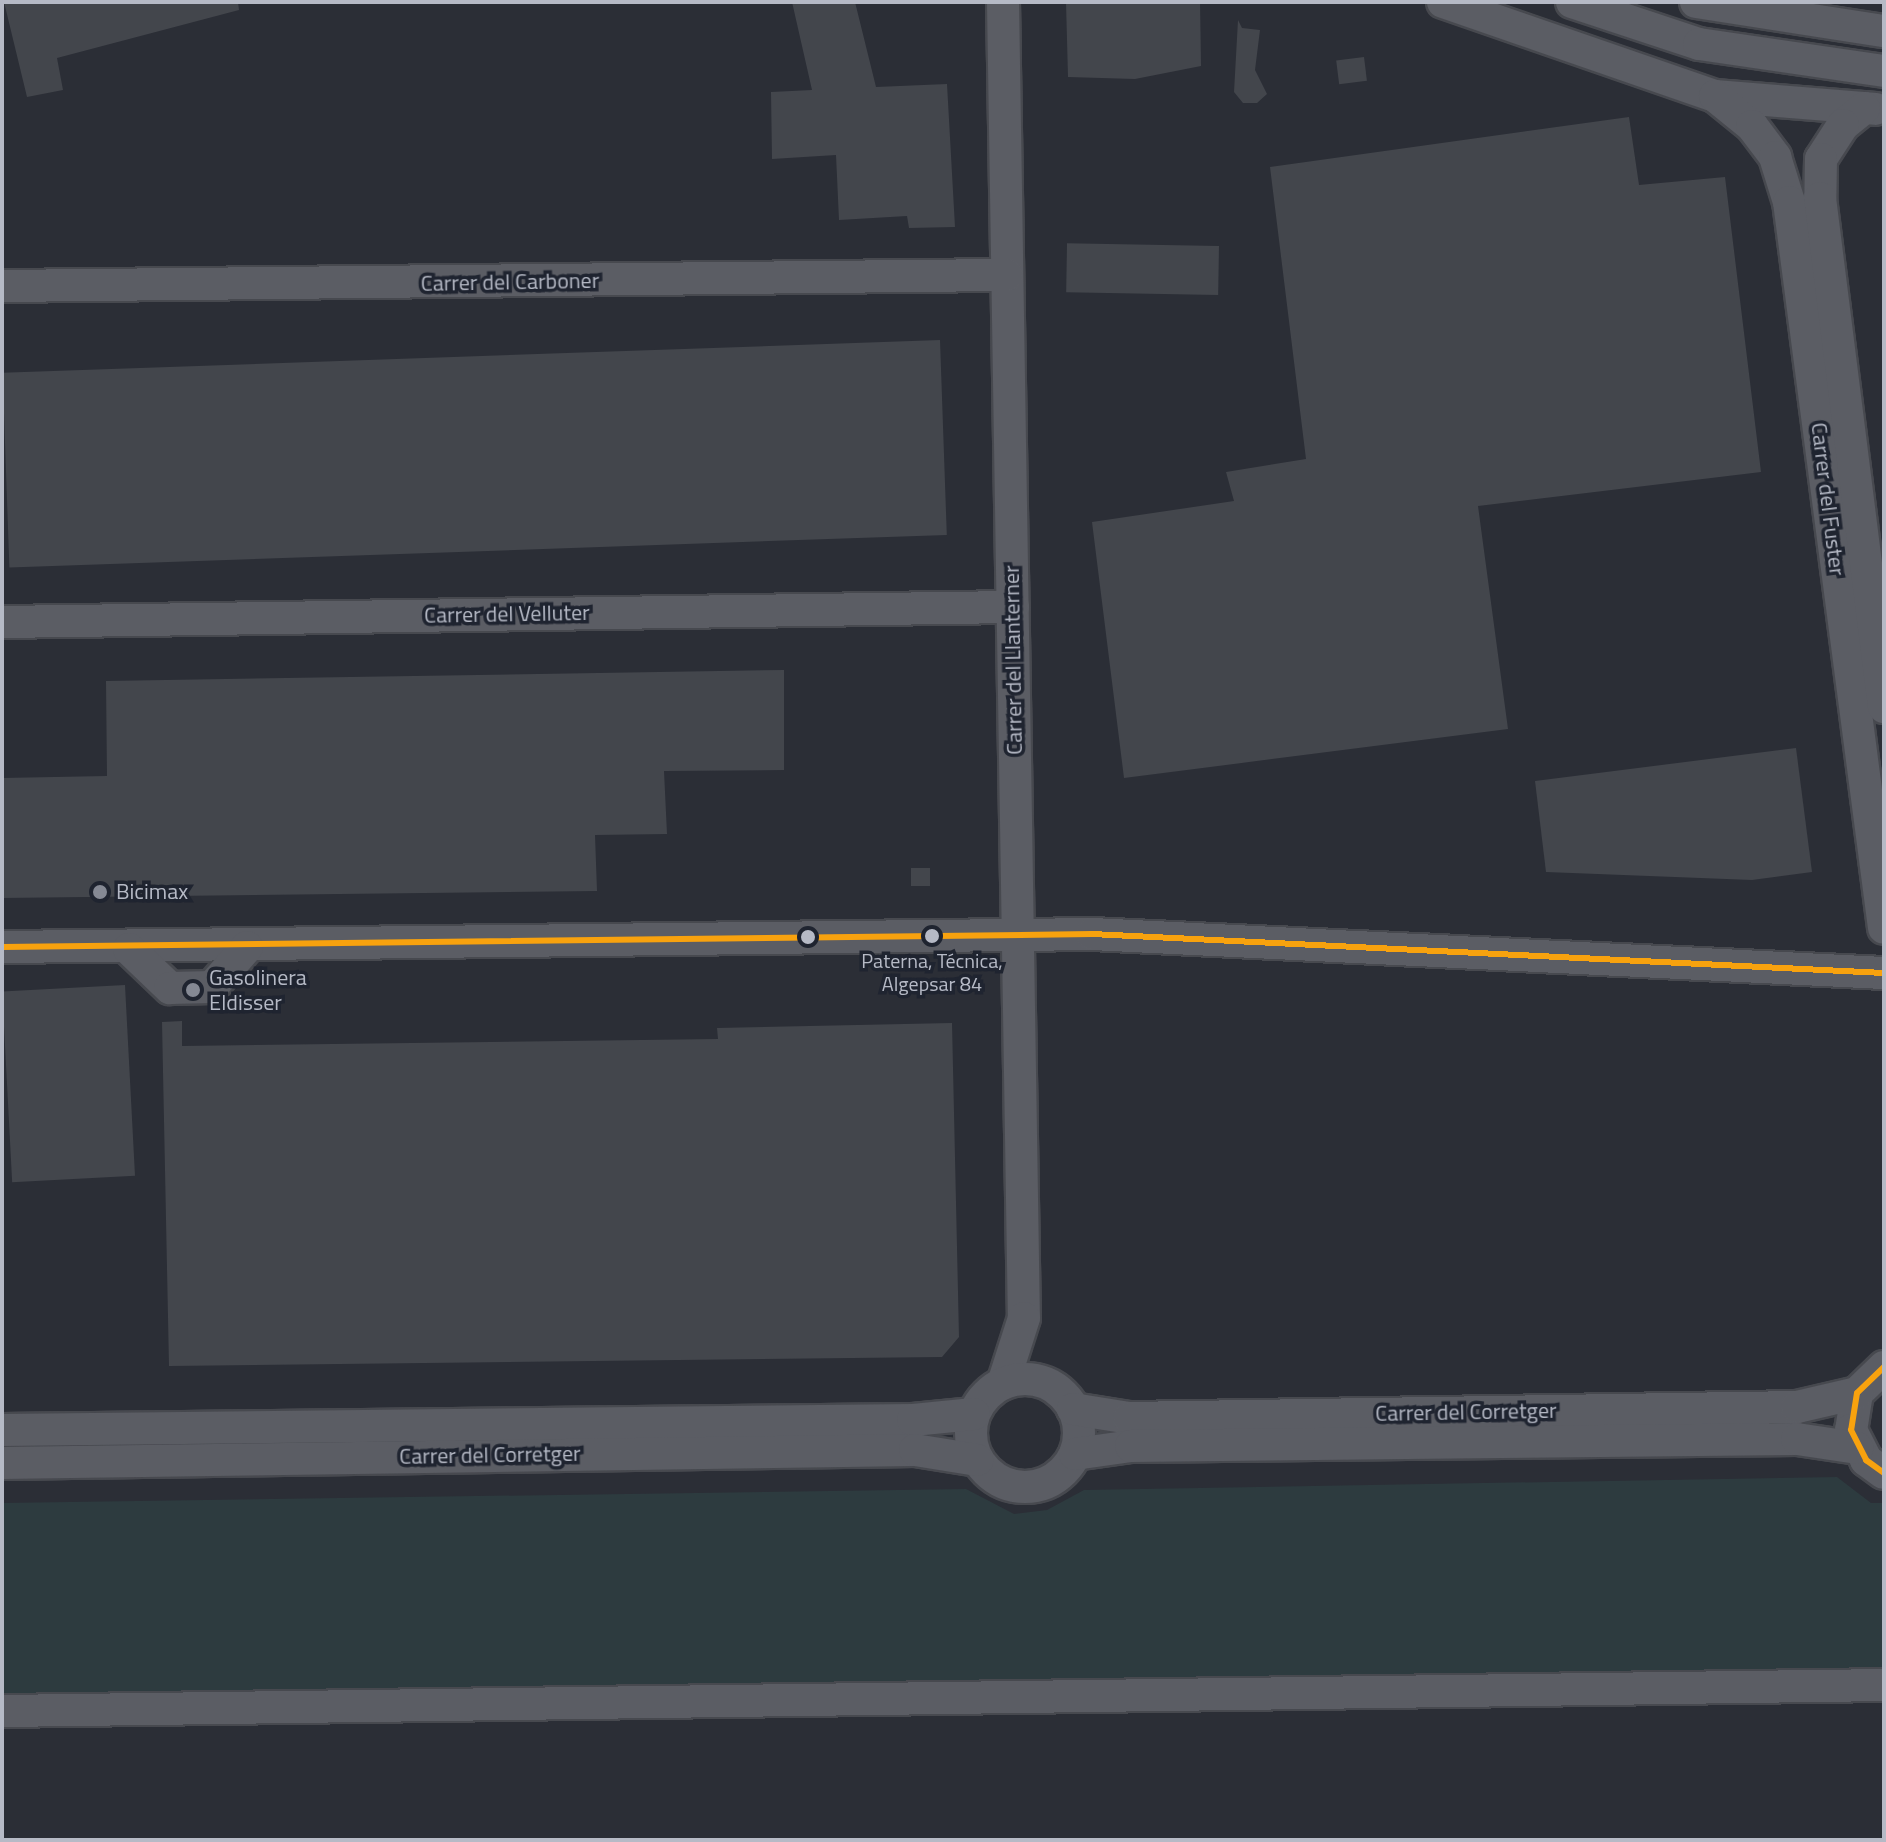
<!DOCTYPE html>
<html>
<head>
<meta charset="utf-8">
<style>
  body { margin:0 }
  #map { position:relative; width:1886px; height:1842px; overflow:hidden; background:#2b2e36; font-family:"Titillium Web",sans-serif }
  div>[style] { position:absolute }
  .green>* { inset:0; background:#2d3b3f }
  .building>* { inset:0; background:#43464c; transform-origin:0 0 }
  .roads { filter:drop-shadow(2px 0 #47494f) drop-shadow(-2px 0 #47494f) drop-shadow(0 2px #47494f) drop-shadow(0 -2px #47494f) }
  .minor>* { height:32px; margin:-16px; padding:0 16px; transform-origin:16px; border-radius:16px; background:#5b5d64 }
  .minor>.ring { margin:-16px; padding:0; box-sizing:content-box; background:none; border:32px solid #5b5d64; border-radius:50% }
  .bus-1>* { height:6px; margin:-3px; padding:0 3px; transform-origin:3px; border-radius:3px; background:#f8a20e }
  .dots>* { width:22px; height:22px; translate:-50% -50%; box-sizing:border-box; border:4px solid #1f2430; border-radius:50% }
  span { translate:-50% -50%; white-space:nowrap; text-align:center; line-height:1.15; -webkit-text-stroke:7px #1f2430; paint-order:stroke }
  .bus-label { font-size:20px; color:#b6bac6 }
  .street-label { font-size:22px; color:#b6bac6 }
  .poi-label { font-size:22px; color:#b6bac6 }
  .left { translate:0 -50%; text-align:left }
  .frame { position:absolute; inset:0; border:4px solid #b6bac6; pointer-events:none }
</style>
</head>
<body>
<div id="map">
  <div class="green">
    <i style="clip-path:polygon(1837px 1477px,1871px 1503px,1884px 1503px,1884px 1693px,2px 1718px,2px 1503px,966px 1489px,1014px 1514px,1047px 1510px,1084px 1490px)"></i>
  </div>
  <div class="building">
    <i style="clip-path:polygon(4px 2px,238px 2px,239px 10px,57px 58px,63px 90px,27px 97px)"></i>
    <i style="clip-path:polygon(792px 2px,855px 2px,876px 87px,947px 84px,955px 227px,909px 228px,907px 216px,839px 220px,836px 155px,772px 159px,771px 92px,812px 90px)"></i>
    <i style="clip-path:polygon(1066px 2px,1200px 2px,1201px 66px,1135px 79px,1068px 77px)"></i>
    <i style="clip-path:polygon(1238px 20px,1242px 28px,1260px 30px,1255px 70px,1267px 94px,1257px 103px,1243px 103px,1234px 92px)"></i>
    <i style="left:1364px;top:57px;width:24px;height:28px;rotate:83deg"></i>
    <i style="clip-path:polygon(1629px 117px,1639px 185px,1725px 177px,1761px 472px,1478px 506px,1508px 729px,1124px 778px,1092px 522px,1234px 501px,1226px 472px,1306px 459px,1270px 167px)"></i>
    <i style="left:1219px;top:246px;width:49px;height:152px;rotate:91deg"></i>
    <i style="left:940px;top:340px;width:195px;height:938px;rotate:88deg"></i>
    <i style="clip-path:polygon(784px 670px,784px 770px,664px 771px,667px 834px,595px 835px,597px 891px,2px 898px,2px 778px,107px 776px,106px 681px)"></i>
    <i style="clip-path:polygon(1796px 748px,1812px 872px,1752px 880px,1546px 872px,1535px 781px)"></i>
    <i style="left:911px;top:868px;width:19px;height:18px"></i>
    <i style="left:125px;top:985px;width:191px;height:123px;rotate:87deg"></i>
    <i style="clip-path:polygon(182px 1021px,182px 1046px,718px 1039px,717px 1028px,952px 1023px,959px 1337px,942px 1357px,169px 1366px,162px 1022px)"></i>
  </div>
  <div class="roads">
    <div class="minor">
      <i style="left:1003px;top:2px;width:1316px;rotate:89.09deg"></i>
      <i style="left:1024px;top:1318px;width:69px;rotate:107.7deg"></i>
      <i style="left:1443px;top:2px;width:288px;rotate:19.1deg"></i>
      <i style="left:1715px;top:96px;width:161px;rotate:4.6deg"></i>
      <i style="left:1572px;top:2px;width:134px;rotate:18.3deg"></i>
      <i style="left:1699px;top:44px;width:187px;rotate:8.3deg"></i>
      <i style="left:1696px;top:2px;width:190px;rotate:8.8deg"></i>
      <i style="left:1715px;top:96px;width:48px;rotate:39deg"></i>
      <i style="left:1752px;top:126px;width:39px;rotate:53deg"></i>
      <i style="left:1775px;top:157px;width:47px;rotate:72.7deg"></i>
      <i style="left:1789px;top:202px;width:732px;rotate:82.54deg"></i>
      <i style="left:1864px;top:108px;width:27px;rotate:141deg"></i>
      <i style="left:1843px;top:125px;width:40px;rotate:122.9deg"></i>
      <i style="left:1821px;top:159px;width:39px;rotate:91deg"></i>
      <i style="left:1820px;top:198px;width:513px;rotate:82.83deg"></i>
      <i style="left:2px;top:286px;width:1005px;rotate:-0.63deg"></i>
      <i style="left:2px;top:622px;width:1011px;rotate:-0.85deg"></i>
      <i style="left:2px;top:947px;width:1090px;rotate:-0.68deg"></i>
      <i style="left:1092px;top:934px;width:793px;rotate:2.82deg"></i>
      <i style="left:129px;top:949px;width:57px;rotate:43.6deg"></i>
      <i style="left:170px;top:988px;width:42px;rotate:-1.4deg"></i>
      <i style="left:212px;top:987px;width:53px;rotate:-48.8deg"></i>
      <i style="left:1884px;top:1367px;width:37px;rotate:136deg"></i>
      <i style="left:1857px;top:1393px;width:37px;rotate:99deg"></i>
      <i style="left:1851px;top:1430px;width:34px;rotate:63deg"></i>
      <i style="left:1866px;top:1460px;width:22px;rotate:36deg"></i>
      <i class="ring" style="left:971px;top:1379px;width:76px;height:76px"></i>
      <i style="left:1073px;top:1409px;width:57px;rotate:9.1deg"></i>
      <i style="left:1129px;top:1418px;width:668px;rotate:-0.94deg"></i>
      <i style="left:1797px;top:1407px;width:62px;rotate:-13.1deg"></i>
      <i style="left:2px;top:1430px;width:911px;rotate:-0.63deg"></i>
      <i style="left:913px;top:1420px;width:61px;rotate:-5.6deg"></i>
      <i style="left:1075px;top:1454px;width:57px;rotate:-8.1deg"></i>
      <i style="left:1131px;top:1446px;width:666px;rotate:-0.6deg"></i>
      <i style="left:1797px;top:1439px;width:61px;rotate:8.5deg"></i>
      <i style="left:2px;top:1463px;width:913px;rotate:-0.82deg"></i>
      <i style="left:915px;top:1450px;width:63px;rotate:9.2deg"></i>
      <i style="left:2px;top:1711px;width:1882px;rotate:-0.79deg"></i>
    </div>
  </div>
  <div class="bus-1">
    <i style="left:2px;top:947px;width:1090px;rotate:-0.68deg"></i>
    <i style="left:1092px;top:934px;width:793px;rotate:2.82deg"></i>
    <i style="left:1884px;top:1367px;width:37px;rotate:136deg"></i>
    <i style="left:1857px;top:1393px;width:37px;rotate:99deg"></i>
    <i style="left:1851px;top:1430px;width:34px;rotate:63deg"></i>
    <i style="left:1866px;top:1460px;width:22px;rotate:36deg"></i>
  </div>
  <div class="dots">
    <i style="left:100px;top:892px;background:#858994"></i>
    <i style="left:932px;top:936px;background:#b6bac6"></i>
    <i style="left:808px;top:937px;background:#b6bac6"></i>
    <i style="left:193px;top:990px;background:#858994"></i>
  </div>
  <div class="bus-label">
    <span style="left:932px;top:972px">Paterna, Técnica,<br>Algepsar 84</span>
  </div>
  <div class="street-label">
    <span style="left:510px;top:282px;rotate:-1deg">Carrer del Carboner</span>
    <span style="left:1828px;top:499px;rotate:83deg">Carrer del Fuster</span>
    <span style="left:507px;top:614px;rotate:-1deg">Carrer del Velluter</span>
    <span style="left:1013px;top:660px;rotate:-91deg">Carrer del Llanterner</span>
    <span style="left:1466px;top:1412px;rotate:-1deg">Carrer del Corretger</span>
    <span style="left:490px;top:1455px;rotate:-1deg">Carrer del Corretger</span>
  </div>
  <div class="poi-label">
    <span class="left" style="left:116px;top:892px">Bicimax</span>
    <span class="left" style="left:209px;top:990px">Gasolinera<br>Eldisser</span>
  </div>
  <div class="frame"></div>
</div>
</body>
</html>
